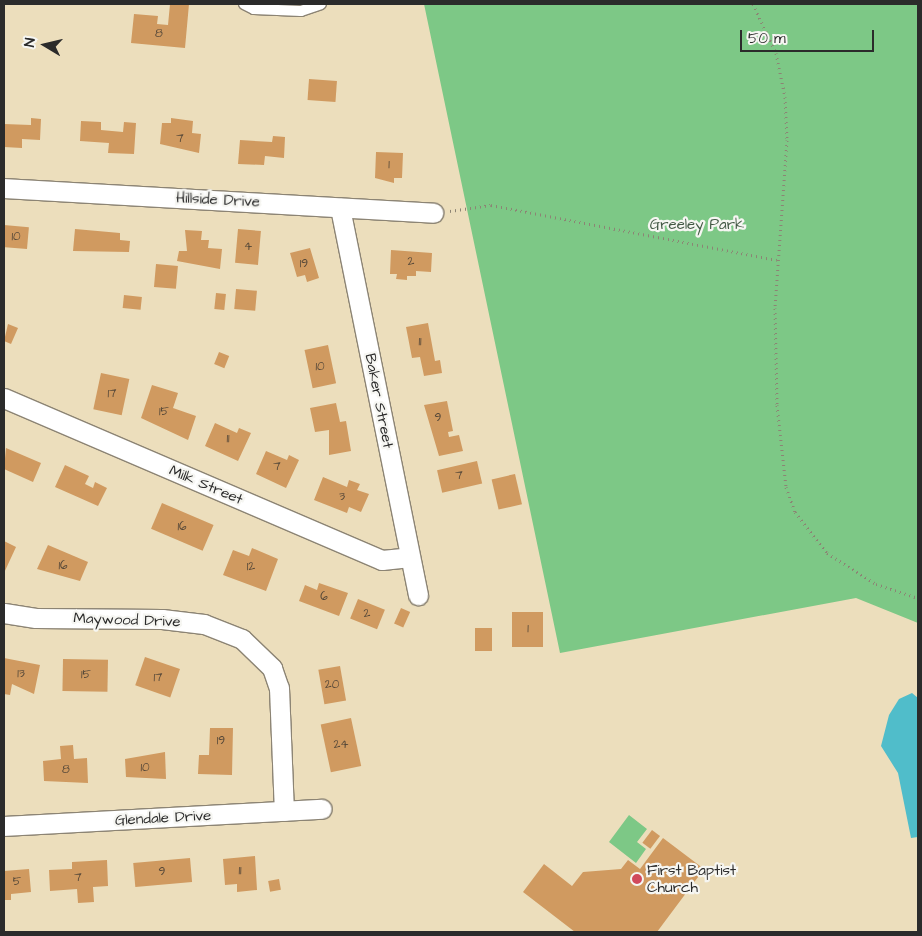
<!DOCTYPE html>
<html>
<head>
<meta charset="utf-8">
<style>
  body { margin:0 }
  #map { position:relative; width:922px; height:936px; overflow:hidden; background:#ecdebc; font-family:"Architects Daughter",sans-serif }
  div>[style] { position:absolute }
  .green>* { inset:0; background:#7dc886 }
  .water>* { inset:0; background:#50bdca }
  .building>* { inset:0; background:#d09a60; transform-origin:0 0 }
  .path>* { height:3px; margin-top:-1.5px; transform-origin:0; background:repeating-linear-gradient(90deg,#8c8474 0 1px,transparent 0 5px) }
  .roads { filter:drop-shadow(1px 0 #8c8474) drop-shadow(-1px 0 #8c8474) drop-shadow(0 1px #8c8474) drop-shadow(0 -1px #8c8474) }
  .service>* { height:10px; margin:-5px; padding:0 5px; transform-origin:5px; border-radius:5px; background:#fff }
  .minor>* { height:19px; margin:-9.5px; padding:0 9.5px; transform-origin:9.5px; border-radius:9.5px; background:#fff }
  .dots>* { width:14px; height:14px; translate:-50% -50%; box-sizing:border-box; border:2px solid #f6f6f2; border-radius:50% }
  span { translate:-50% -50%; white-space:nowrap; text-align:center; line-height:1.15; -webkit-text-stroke:4.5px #f6f6f2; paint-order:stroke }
  .number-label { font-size:12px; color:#544738 }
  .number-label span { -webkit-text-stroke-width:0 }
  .street-label { font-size:15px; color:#2b2b2b }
  .park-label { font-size:15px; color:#445a46 }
  .poi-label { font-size:15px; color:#2b2b2b }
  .left { translate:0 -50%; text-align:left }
  .frame { position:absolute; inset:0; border:5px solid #2b2b2b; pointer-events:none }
  .north { position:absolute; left:20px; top:20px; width:50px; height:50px; -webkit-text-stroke:4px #f6f6f2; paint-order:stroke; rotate:279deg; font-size:14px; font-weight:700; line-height:20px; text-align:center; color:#2b2b2b }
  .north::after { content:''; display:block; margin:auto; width:18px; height:22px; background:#2b2b2b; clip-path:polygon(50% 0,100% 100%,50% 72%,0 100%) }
  .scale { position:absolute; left:740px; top:30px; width:134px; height:22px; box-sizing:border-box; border:2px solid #2b2b2b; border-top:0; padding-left:6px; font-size:15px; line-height:18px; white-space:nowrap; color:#2b2b2b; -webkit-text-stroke:4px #f6f6f2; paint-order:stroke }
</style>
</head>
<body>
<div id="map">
  <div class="green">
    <i style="clip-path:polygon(424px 4px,918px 4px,918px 623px,856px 598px,560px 653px)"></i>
    <i style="clip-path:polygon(629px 815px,647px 829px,637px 842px,646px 849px,636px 863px,609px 842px)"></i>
  </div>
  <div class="water">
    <i style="clip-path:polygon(912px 693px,918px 698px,918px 837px,911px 838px,898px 773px,881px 746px,889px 715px,899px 699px)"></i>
  </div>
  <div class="building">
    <i style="clip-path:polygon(170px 4px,189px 4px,185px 48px,131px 43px,134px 14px,158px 16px,157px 24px,168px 25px)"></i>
    <i style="left:309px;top:79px;width:28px;height:21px;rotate:4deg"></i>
    <i style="clip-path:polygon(31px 118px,41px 119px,40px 140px,22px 139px,22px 148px,4px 147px,4px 124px,31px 125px)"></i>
    <i style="clip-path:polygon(171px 118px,193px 121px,192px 133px,201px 134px,199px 153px,160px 144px,162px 123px,171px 123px)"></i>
    <i style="clip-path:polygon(81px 121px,101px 122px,101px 130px,123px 132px,124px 122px,136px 123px,134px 154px,108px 153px,109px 143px,80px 141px)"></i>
    <i style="clip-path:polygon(273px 136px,285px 137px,284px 158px,265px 156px,264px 165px,238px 164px,240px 140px,272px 142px)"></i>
    <i style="clip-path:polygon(376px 152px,403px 153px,402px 178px,394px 178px,394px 183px,375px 178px)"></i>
    <i style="left:4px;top:225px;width:25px;height:22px;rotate:5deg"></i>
    <i style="clip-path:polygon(75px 229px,120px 233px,120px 240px,130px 241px,129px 252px,73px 251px)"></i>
    <i style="left:238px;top:229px;width:23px;height:34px;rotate:5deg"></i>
    <i style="clip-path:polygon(185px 230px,202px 231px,201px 240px,209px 240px,208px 248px,222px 249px,220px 269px,177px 261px,179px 251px,187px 251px)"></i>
    <i style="clip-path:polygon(310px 248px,319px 278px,307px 282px,305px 275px,297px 277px,290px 253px)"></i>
    <i style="clip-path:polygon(391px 250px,432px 253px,431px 272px,416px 271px,416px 276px,407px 276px,407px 280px,396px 279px,397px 274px,390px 274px)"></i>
    <i style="left:156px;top:264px;width:22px;height:23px;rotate:5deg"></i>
    <i style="left:236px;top:289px;width:21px;height:20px;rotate:5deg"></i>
    <i style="left:216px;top:293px;width:10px;height:16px;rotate:6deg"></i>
    <i style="left:124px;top:295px;width:18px;height:13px;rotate:6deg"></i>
    <i style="clip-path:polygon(428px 323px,435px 361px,440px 360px,442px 373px,424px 376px,420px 357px,412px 358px,406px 327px)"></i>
    <i style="clip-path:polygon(8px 324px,18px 328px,11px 344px,4px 341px)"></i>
    <i style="left:328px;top:345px;width:39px;height:24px;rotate:78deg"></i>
    <i style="left:219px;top:352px;width:11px;height:13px;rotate:22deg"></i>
    <i style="left:101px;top:373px;width:29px;height:37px;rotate:12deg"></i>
    <i style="clip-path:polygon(152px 385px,178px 393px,173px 408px,196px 416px,188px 440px,141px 418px)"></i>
    <i style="clip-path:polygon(447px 401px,453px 431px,448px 432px,449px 437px,459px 435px,463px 451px,439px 456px,424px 405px)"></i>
    <i style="clip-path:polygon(336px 403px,340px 422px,346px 421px,351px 451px,329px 455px,329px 430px,315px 432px,310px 408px)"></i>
    <i style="clip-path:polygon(215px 423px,237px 433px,239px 428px,251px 433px,238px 461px,205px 446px)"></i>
    <i style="clip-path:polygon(6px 448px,41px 463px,33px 482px,4px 469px)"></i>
    <i style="clip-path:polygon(266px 451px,287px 460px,289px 455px,299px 460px,286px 488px,256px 474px)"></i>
    <i style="left:477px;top:461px;width:23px;height:41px;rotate:77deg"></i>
    <i style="clip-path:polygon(65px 465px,89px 476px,85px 484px,93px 488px,95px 482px,107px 488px,98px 506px,55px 487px)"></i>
    <i style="left:515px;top:474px;width:31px;height:24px;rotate:77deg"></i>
    <i style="clip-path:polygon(323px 477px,347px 487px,349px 480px,360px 484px,357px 490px,369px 494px,361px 512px,349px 507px,347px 513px,314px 500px)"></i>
    <i style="left:162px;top:503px;width:56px;height:28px;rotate:23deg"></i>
    <i style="clip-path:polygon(4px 541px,16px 547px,4px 573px)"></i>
    <i style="clip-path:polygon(48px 545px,88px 562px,80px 581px,37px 569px)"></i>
    <i style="clip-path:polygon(252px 548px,278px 559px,266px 591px,223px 575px,233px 550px,249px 556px)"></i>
    <i style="clip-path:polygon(319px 583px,348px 593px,339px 616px,299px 601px,305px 585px,317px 590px)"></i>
    <i style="left:358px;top:599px;width:29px;height:21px;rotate:22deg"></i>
    <i style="left:401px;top:608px;width:10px;height:17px;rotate:24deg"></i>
    <i style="left:512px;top:612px;width:31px;height:35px"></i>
    <i style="left:475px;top:628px;width:17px;height:23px"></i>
    <i style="left:145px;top:657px;width:37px;height:30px;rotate:19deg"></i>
    <i style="clip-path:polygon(4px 658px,40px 665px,34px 694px,12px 684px,10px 695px,4px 694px)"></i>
    <i style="left:63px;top:659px;width:45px;height:32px;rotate:1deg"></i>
    <i style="left:340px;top:666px;width:35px;height:22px;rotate:80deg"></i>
    <i style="left:351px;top:718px;width:49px;height:31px;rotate:78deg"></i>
    <i style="clip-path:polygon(210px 728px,233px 728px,232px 775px,198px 774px,199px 755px,209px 755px)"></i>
    <i style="clip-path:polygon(73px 745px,74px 759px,87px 758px,88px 783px,44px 781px,43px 761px,61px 759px,60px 746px)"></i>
    <i style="clip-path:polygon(165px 752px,166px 779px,126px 777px,125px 759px)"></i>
    <i style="left:652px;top:830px;width:10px;height:16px;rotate:37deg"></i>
    <i style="clip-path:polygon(663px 838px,704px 869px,657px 932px,575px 932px,523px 892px,544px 864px,572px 886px,583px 872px,621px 869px,628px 860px,640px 869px)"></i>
    <i style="clip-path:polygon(255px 856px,257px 890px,237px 892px,237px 884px,225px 885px,223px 859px)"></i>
    <i style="left:190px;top:858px;width:24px;height:57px;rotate:85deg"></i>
    <i style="clip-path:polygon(107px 860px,108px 886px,93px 887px,94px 902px,78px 903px,77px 889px,50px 891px,49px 870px,72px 869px,72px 862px)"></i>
    <i style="clip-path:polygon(29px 869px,31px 892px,11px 894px,11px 900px,4px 900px,4px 871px)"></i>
    <i style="left:279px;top:879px;width:11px;height:11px;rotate:80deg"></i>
  </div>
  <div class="path">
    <i style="left:753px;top:4px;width:54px;rotate:64.9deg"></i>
    <i style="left:776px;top:53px;width:45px;rotate:78.4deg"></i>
    <i style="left:785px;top:97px;width:43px;rotate:87.3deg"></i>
    <i style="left:787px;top:140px;width:168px;rotate:94.1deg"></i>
    <i style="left:775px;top:308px;width:97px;rotate:88.8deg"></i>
    <i style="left:777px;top:405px;width:82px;rotate:83.7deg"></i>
    <i style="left:786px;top:487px;width:27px;rotate:70deg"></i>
    <i style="left:795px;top:512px;width:52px;rotate:52deg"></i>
    <i style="left:827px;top:553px;width:58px;rotate:32.3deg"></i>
    <i style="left:876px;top:584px;width:44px;rotate:18.4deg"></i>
    <i style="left:450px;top:211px;width:41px;rotate:-8.3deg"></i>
    <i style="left:491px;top:205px;width:291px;rotate:10.9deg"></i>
  </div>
  <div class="roads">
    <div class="service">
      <i style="left:244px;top:4px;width:11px;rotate:27deg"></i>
      <i style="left:254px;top:9px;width:47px;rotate:2.4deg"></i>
      <i style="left:301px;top:11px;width:21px;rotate:-19deg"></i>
    </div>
    <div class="minor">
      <i style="left:4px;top:188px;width:430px;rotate:3.3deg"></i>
      <i style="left:340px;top:208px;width:395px;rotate:78.6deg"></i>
      <i style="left:4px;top:398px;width:411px;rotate:23.2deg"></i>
      <i style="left:382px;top:560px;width:28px;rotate:-6deg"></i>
      <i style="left:4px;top:613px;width:32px;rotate:9deg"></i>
      <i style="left:36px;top:618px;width:126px;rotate:0.5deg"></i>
      <i style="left:162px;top:619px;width:42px;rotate:6.8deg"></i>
      <i style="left:204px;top:624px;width:41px;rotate:21.5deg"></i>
      <i style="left:242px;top:639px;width:42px;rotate:44deg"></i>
      <i style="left:272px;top:668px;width:21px;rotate:71deg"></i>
      <i style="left:279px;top:688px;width:123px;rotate:87.7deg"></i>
      <i style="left:4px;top:826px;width:318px;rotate:-3.1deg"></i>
    </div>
  </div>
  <div class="dots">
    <i style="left:637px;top:879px;background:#d1495b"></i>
  </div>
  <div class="number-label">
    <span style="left:159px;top:34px">8</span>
    <span style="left:180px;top:139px">7</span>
    <span style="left:389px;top:165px">1</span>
    <span style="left:16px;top:237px">10</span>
    <span style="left:248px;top:247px">4</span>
    <span style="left:411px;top:262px">2</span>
    <span style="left:304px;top:264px">19</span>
    <span style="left:420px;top:342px">11</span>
    <span style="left:320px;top:367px">10</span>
    <span style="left:112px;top:394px">17</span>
    <span style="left:164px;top:412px">15</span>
    <span style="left:438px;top:418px">9</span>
    <span style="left:228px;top:439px">11</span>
    <span style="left:277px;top:467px">7</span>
    <span style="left:459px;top:476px">7</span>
    <span style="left:342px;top:497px">3</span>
    <span style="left:182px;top:527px">16</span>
    <span style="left:63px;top:566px">16</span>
    <span style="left:251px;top:567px">12</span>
    <span style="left:324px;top:597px">6</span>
    <span style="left:367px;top:614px">2</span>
    <span style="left:528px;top:629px">1</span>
    <span style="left:21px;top:674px">13</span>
    <span style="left:86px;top:675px">15</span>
    <span style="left:158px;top:678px">17</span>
    <span style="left:332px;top:685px">20</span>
    <span style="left:221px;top:741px">19</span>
    <span style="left:341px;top:745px">24</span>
    <span style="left:145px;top:768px">10</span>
    <span style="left:66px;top:770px">8</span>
    <span style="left:240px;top:871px">11</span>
    <span style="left:162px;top:872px">9</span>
    <span style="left:78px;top:878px">7</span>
    <span style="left:17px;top:882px">5</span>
  </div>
  <div class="street-label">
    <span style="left:218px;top:200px;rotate:3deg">Hillside Drive</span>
    <span style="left:379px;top:401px;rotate:79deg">Baker Street</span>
    <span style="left:206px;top:485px;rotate:23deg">Milk Street</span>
    <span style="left:127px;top:620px;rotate:2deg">Maywood Drive</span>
    <span style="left:163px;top:818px;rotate:-3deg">Glendale Drive</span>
  </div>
  <div class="park-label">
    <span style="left:697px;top:225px">Greeley Park</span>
  </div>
  <div class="poi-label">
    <span class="left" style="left:647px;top:879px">First Baptist<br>Church</span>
  </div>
  <div class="frame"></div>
  <div class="north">N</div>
  <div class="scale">50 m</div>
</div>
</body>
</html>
